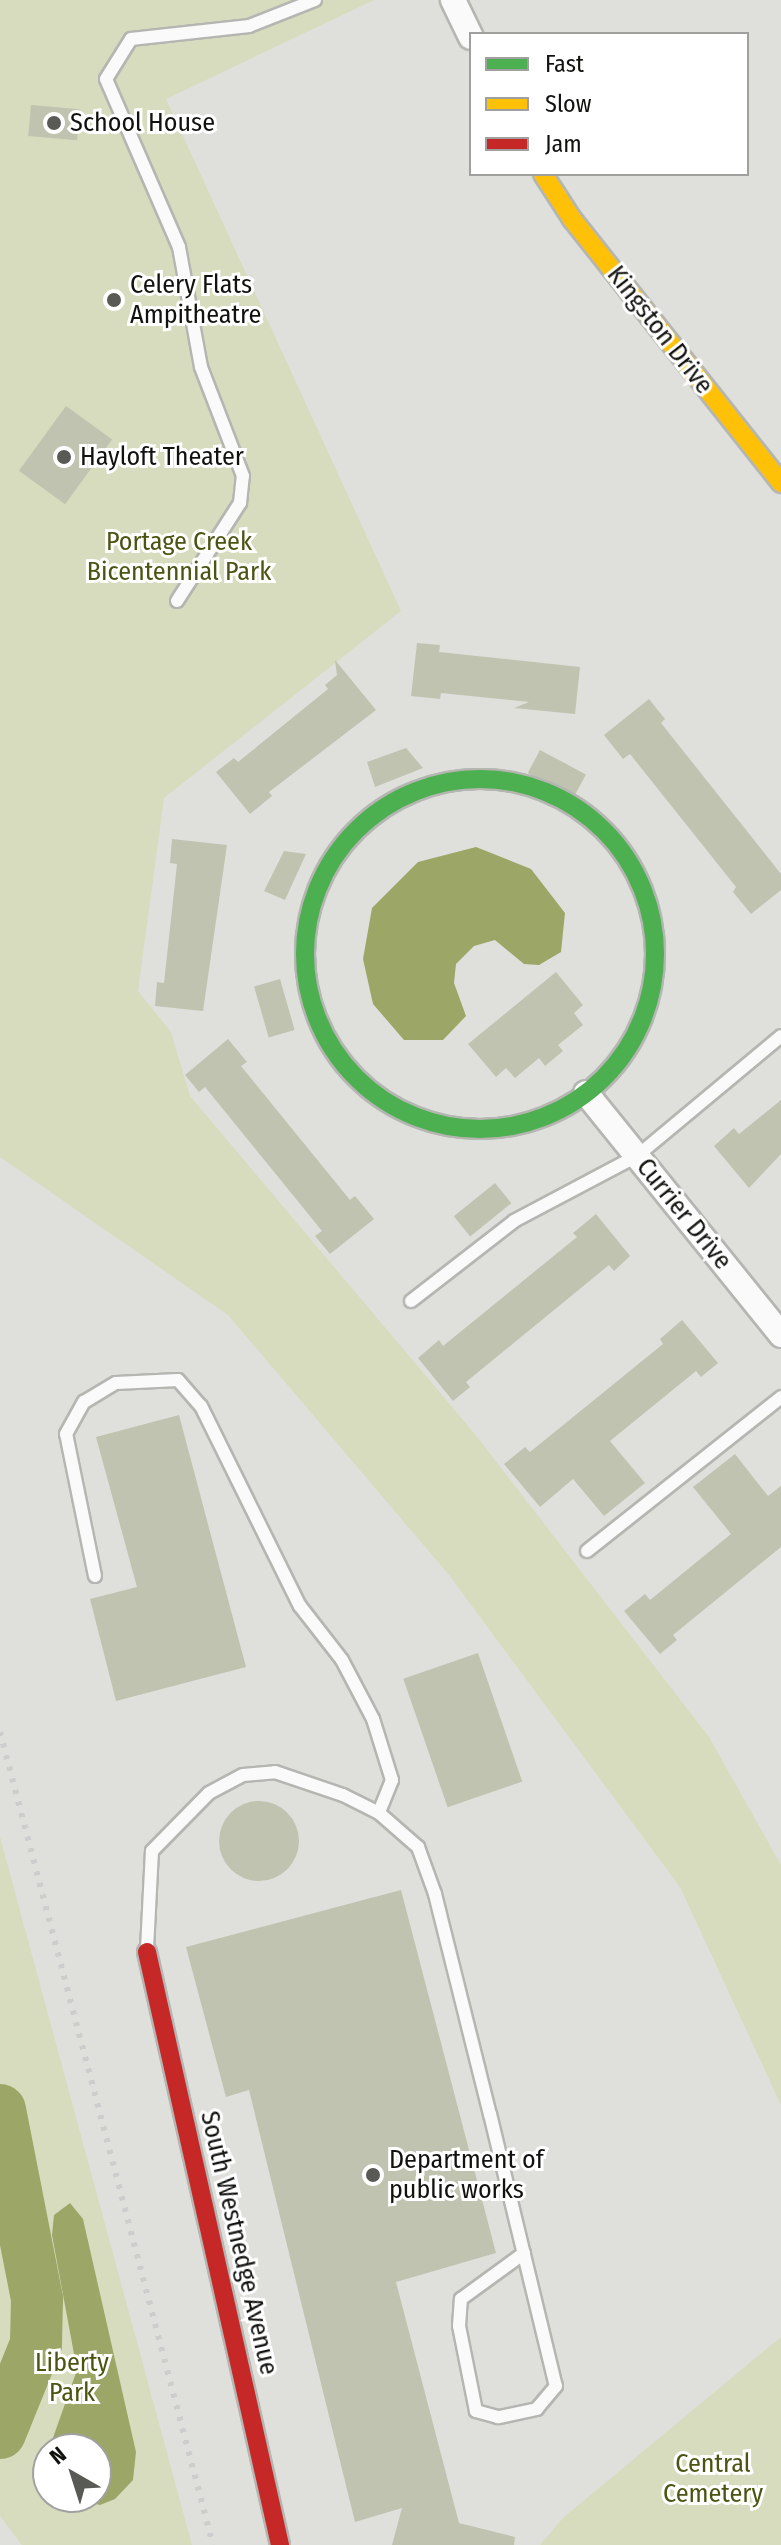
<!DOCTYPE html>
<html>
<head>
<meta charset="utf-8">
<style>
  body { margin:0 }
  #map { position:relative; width:781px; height:2545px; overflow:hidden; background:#dfe0db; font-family:"Fira Sans Condensed",sans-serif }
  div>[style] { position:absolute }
  .green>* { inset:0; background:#d6dcbd }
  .water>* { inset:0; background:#9ca666 }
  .river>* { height:52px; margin:-26px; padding:0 26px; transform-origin:26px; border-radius:26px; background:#9ca666 }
  .building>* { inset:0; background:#c0c3b0; transform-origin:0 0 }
  .round { border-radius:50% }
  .roads { filter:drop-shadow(2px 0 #b5b6b2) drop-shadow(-2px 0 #b5b6b2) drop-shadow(0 2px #b5b6b2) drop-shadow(0 -2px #b5b6b2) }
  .lane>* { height:12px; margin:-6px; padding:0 6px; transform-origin:6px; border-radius:6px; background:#fafafa }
  .street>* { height:24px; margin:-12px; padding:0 12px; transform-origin:12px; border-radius:12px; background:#fafafa }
  .fast>* { height:18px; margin:-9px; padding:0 9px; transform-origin:9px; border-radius:9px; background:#4caf50 }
  .fast>.ring { margin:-9px; padding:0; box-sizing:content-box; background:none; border:18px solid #4caf50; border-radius:50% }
  .slow>* { height:18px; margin:-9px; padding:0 9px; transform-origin:9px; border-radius:9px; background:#ffc107 }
  .jam>* { height:18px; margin:-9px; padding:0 9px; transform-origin:9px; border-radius:9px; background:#c62828 }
  .rail>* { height:6px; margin-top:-3px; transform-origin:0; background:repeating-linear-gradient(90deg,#cdcdcd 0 4px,transparent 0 12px) }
  .dots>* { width:22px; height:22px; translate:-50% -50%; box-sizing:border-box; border:4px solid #fff; border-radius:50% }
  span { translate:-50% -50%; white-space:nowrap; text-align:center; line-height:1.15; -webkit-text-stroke:6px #fff; paint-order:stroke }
  .poi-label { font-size:26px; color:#11120e }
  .left { translate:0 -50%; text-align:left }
  .street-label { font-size:26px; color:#11120e }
  .park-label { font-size:26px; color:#4b5412 }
  .legend { position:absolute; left:469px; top:32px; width:280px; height:144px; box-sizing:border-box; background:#fff; border:2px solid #a0a09f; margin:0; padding:10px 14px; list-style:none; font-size:24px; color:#11120e }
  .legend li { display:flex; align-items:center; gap:16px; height:40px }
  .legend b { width:40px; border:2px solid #a0a09f }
  .north { position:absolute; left:32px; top:2433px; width:80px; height:80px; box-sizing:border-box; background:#fff; border:2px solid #a0a09f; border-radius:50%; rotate:321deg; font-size:22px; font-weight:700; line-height:32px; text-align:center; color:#11120e }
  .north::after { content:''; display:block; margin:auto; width:28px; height:36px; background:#595a56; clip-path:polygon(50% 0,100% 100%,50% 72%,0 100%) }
</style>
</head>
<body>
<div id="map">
  <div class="green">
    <i style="clip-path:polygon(0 0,374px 0,166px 99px,401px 611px,164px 798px,138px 991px,171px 1032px,190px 1096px,474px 1433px,709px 1737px,781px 1865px,781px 2105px,680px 1887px,449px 1575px,228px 1315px,0 1157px)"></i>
    <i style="clip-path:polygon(evenodd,0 1837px,192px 2545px,22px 2545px,0 2516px,0 1837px,48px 2449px,96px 2449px,96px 2497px,48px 2497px,48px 2449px)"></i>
    <i style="clip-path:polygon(781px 2337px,781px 2545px,540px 2545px,564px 2517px)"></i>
  </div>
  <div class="water">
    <i style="clip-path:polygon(476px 847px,531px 869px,565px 913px,561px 952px,539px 965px,524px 964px,495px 940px,474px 946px,456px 964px,454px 983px,466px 1016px,443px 1040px,404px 1040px,373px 1004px,363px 959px,372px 908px,418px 862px)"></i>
    <i style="clip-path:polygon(70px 2203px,83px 2219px,136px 2452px,133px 2480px,115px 2499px,100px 2505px,71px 2497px,96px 2497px,96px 2449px,49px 2449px,77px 2370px,52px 2235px,54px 2215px)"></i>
  </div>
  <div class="river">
    <i style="left:0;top:2110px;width:193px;rotate:78.9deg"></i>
    <i style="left:37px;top:2299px;width:45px;rotate:91.3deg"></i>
    <i style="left:36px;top:2344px;width:96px;rotate:112deg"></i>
  </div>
  <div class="building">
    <i style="left:31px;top:105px;width:49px;height:31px;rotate:5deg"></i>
    <i style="left:66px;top:406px;width:57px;height:80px;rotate:36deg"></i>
    <i style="clip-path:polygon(417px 643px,440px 645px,439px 652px,580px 667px,575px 714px,514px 708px,529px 702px,441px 693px,440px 699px,411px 696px)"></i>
    <i style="clip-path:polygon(335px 660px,376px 710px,269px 792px,272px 796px,250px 814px,216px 772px,234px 758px,238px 762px,328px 689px,325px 685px,337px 675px)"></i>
    <i style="clip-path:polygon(649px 699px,665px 719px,661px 723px,781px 874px,781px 890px,751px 914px,733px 892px,736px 887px,630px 754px,623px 759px,604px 735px)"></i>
    <i style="clip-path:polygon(406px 748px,423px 768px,375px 787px,367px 762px)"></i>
    <i style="left:540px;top:750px;width:52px;height:26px;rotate:28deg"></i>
    <i style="clip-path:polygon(172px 839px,227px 845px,203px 1011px,155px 1006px,157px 982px,164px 983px,177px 864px,170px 863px)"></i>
    <i style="clip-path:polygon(284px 851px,306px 854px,285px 900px,264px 891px)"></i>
    <i style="clip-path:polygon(556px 972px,583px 1005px,574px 1013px,583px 1025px,558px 1045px,563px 1051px,545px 1066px,539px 1058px,515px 1078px,506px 1068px,496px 1077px,468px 1044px)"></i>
    <i style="left:280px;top:979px;width:53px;height:27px;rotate:74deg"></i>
    <i style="clip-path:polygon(228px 1039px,247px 1062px,241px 1066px,350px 1200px,355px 1196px,374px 1219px,330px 1254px,315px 1236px,322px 1231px,205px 1087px,199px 1092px,185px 1075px)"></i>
    <i style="clip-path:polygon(781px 1100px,781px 1154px,749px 1188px,714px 1146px,734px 1128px,739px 1134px)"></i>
    <i style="left:495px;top:1183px;width:26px;height:53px;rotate:51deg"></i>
    <i style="clip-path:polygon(596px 1214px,630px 1256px,614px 1271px,609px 1265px,466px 1382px,470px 1387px,453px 1401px,418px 1358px,439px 1340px,443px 1346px,577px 1237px,573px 1233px)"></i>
    <i style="clip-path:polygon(682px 1320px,718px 1363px,701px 1377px,696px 1371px,610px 1441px,645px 1483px,604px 1516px,573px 1479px,540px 1507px,504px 1464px,525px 1447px,530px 1452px,663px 1344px,660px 1339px)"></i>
    <i style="clip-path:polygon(179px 1415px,246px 1667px,116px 1701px,90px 1599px,137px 1587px,96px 1437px)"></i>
    <i style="clip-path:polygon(735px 1454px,768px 1496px,781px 1486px,781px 1547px,673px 1635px,677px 1640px,660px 1654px,624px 1611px,645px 1594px,650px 1600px,731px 1534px,693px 1487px)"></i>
    <i style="left:478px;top:1653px;width:136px;height:79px;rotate:71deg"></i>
    <i class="round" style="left:219px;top:1801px;width:80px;height:80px"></i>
    <i style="clip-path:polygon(401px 1890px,496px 2253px,396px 2282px,459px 2523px,515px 2537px,514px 2545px,392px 2545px,402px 2508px,355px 2522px,249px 2090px,226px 2097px,186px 1947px)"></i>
  </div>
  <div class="roads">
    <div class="lane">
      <i style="left:177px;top:601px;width:117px;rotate:-57.3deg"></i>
      <i style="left:240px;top:503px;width:27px;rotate:-84deg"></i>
      <i style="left:243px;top:476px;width:117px;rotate:-111.1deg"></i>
      <i style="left:201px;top:367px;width:122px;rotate:-100.4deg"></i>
      <i style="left:179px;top:247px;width:183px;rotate:-113.5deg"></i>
      <i style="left:106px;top:79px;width:47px;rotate:-58deg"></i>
      <i style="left:131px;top:39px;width:119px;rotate:-6.3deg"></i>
      <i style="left:249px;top:26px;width:71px;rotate:-21.5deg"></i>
      <i style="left:411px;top:1301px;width:130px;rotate:-37.8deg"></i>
      <i style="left:514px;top:1221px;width:139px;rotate:-27.9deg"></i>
      <i style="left:637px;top:1156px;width:187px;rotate:-39.8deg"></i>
      <i style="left:587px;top:1551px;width:248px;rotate:-38.4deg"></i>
      <i style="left:95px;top:1576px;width:145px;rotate:-101.5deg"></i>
      <i style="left:66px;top:1434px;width:37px;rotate:-61deg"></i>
      <i style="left:84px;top:1402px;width:37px;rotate:-31deg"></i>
      <i style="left:116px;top:1383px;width:62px;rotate:-2.8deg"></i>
      <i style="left:178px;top:1380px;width:35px;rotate:49deg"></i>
      <i style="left:201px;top:1406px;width:223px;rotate:63.7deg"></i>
      <i style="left:300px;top:1606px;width:68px;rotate:52.1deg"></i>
      <i style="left:342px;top:1660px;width:67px;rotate:62.3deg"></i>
      <i style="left:373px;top:1719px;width:64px;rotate:72.7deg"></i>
      <i style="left:392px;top:1780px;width:35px;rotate:112deg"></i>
      <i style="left:147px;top:1949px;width:98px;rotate:-87.1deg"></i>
      <i style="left:152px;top:1851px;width:81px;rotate:-45.5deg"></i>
      <i style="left:209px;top:1793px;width:38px;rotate:-28deg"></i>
      <i style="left:243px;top:1775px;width:32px;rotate:-5deg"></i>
      <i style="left:275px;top:1772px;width:72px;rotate:18.7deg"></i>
      <i style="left:343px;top:1795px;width:40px;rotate:26.6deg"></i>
      <i style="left:379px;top:1813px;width:52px;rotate:41.1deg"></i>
      <i style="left:418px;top:1847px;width:50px;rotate:70.1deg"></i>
      <i style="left:435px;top:1894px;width:227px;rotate:76deg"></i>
      <i style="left:490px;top:2114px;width:280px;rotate:76.4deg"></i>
      <i style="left:556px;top:2386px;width:30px;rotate:130deg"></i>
      <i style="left:537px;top:2409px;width:40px;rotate:168deg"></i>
      <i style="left:498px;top:2417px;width:23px;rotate:-165deg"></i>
      <i style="left:476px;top:2411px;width:87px;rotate:-101.3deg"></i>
      <i style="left:459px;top:2326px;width:27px;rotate:-86deg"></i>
      <i style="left:461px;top:2299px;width:78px;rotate:-36.1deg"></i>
    </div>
    <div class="street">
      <i style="left:453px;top:0;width:41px;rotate:64.1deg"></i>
      <i style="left:586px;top:1093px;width:311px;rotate:51.1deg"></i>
    </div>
    <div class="fast">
      <i class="ring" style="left:305px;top:779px;width:332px;height:332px"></i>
    </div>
    <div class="slow">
      <i style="left:543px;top:174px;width:54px;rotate:57.2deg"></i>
      <i style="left:572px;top:219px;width:337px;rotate:51.6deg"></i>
    </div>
    <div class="jam">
      <i style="left:147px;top:1952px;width:608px;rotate:77.36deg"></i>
    </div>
  </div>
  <div class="rail">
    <i style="left:0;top:1732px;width:840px;rotate:75.32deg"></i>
  </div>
  <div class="dots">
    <i style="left:54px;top:123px;background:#595a56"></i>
    <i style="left:114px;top:300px;background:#595a56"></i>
    <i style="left:64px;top:457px;background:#595a56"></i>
    <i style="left:373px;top:2175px;background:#595a56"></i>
  </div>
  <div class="poi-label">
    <span class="left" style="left:70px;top:123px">School House</span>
    <span class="left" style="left:130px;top:300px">Celery Flats<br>Ampitheatre</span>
    <span class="left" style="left:80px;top:457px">Hayloft Theater</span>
    <span class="left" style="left:389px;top:2175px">Department of<br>public works</span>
  </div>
  <div class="street-label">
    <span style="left:660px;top:330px;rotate:52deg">Kingston Drive</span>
    <span style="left:684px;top:1214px;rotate:51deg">Currier Drive</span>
    <span style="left:239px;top:2243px;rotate:77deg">South Westnedge Avenue</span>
  </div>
  <div class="park-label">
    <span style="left:179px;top:557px">Portage Creek<br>Bicentennial Park</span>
    <span style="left:72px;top:2378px">Liberty<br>Park</span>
    <span style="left:713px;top:2479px">Central<br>Cemetery</span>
  </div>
  <ul class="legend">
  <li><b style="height:10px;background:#4caf50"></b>Fast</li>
  <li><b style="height:10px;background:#ffc107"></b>Slow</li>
  <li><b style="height:10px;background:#c62828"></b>Jam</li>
  </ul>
  <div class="north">N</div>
</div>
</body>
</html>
